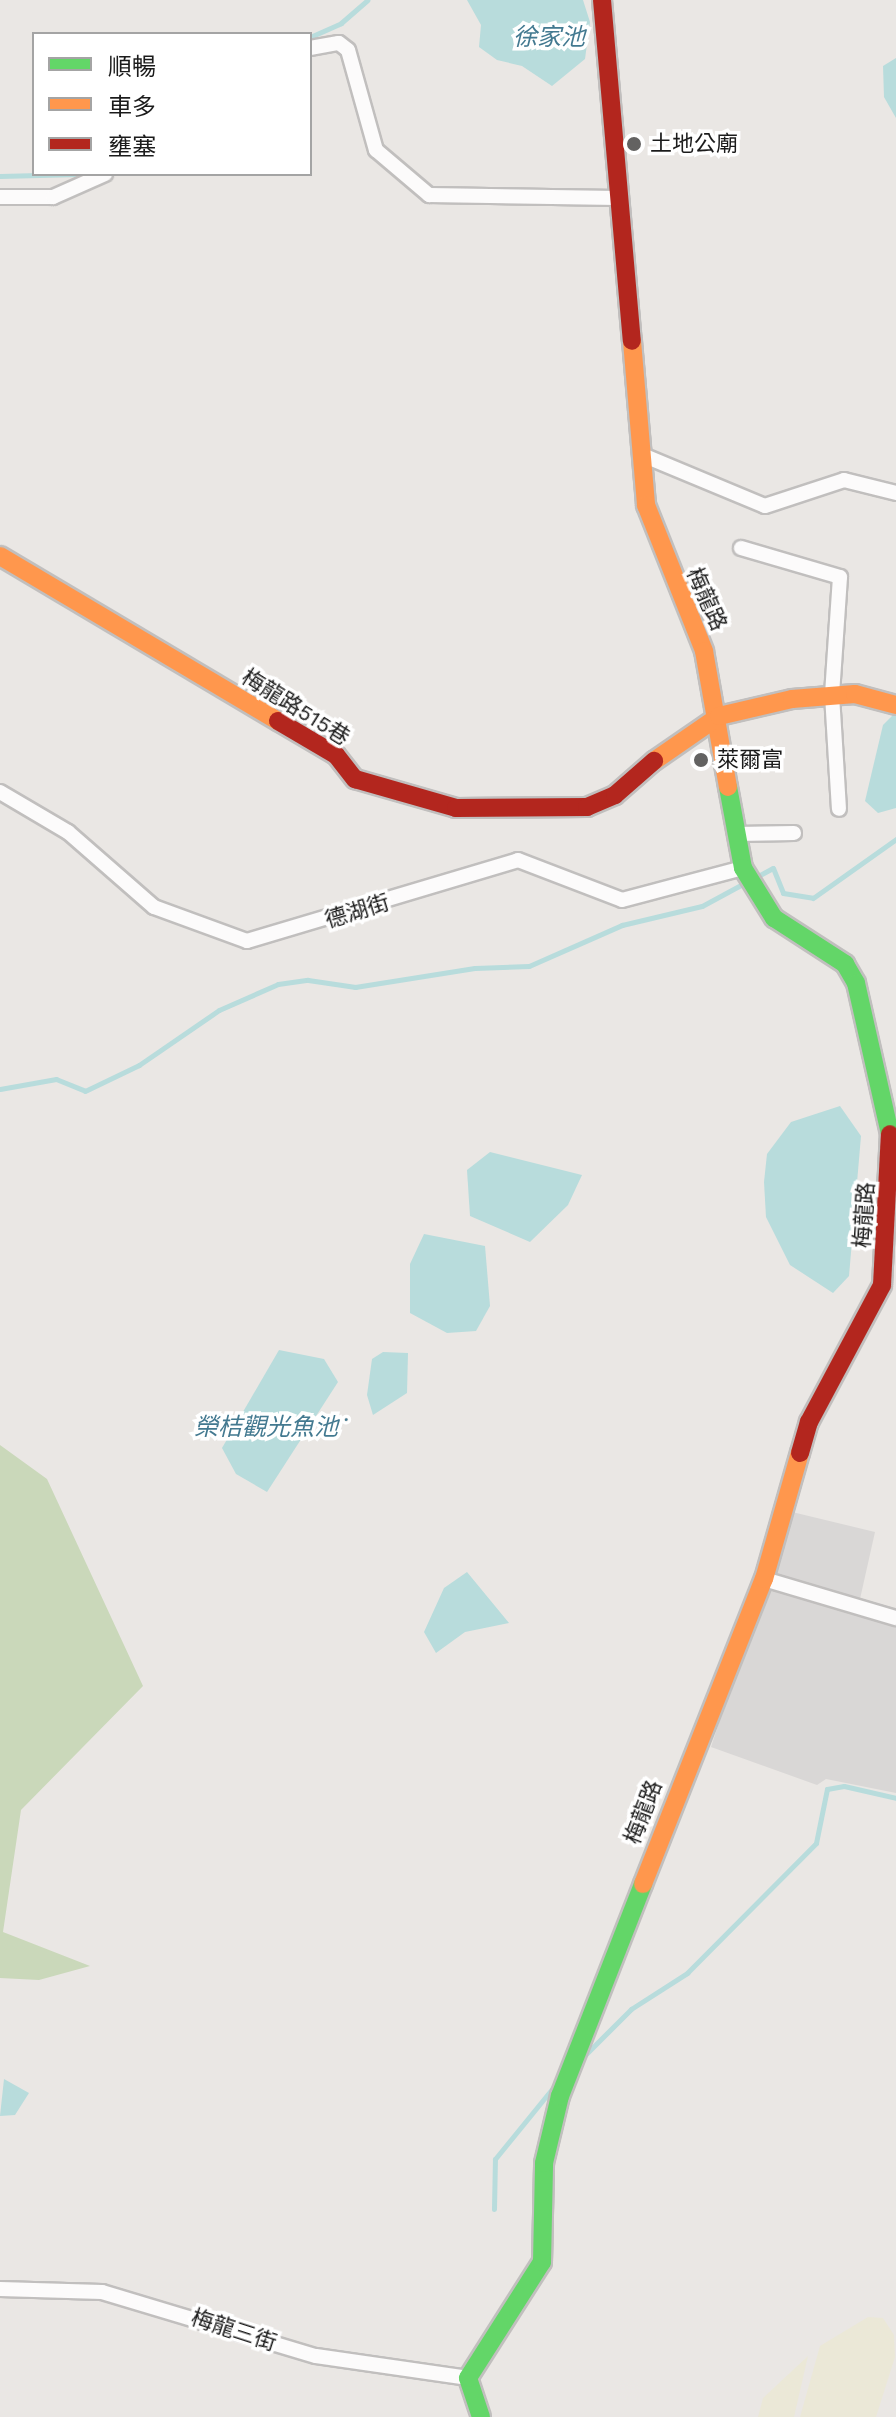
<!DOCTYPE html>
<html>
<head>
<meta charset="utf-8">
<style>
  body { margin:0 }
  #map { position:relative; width:896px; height:2417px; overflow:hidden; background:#eae7e4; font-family:"Work Sans","Noto Sans TC",sans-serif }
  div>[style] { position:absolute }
  .residential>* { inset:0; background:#d9d7d6 }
  .farmland>* { inset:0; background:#ebe8d7 }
  .forest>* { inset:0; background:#cad8ba }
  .water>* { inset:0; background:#b8dcdc }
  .stream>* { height:5px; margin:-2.5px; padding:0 2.5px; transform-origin:2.5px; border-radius:2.5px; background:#b8dcdc }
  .roads { filter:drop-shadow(2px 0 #c1bfbe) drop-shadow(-2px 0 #c1bfbe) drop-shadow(0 2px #c1bfbe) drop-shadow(0 -2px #c1bfbe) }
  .street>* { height:14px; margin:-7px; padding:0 7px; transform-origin:7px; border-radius:7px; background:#fcfbfb }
  .fast>* { height:18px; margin:-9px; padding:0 9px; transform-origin:9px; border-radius:9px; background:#63d668 }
  .slow>* { height:18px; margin:-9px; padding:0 9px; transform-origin:9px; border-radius:9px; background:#ff974d }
  .jam>* { height:18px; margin:-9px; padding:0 9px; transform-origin:9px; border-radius:9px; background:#b3261e }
  .dots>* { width:22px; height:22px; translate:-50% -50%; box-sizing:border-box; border:4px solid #fff; border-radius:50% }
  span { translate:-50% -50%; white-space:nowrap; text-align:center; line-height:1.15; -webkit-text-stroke:7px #fff; paint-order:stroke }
  .poi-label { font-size:22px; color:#1b1b1b }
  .left { translate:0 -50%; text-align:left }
  .street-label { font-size:22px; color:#1b1b1b }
  .water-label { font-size:24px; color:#437990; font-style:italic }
  .legend { position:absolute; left:32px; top:32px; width:280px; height:144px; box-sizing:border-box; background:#fff; border:2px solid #a4a4a4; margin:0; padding:10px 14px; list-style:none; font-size:24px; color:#1b1b1b }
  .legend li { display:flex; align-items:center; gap:16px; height:40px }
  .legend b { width:40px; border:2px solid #a4a4a4 }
</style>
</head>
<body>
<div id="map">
  <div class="residential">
    <i style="clip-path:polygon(788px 1511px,875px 1532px,860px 1599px,896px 1608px,896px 1793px,826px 1779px,817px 1785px,711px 1747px)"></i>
  </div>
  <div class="farmland">
    <i style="clip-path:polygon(868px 2317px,883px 2318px,894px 2335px,895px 2357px,876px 2417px,800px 2417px,820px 2346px)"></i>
    <i style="clip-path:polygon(808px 2356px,794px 2417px,758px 2417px,763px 2398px)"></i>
  </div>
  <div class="forest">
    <i style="clip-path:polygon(0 1445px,47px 1479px,143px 1686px,21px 1810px,3px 1932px,90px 1966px,39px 1980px,0 1978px)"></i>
  </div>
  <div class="water">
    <i style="clip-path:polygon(467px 0,583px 0,590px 22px,585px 59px,552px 86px,522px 66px,497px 60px,479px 47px,481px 25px)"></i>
    <i style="clip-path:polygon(896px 58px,896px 118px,884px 97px,883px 66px)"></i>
    <i style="clip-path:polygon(896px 712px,896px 808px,878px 813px,865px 801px,883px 725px)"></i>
    <i style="clip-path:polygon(840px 1106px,861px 1136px,849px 1276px,833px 1293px,790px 1265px,766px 1217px,764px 1182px,767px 1154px,791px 1122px)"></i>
    <i style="clip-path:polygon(490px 1152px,582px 1175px,568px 1205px,530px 1242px,470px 1216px,467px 1170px)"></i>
    <i style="clip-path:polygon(424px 1234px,485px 1246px,490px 1306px,476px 1331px,447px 1333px,410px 1313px,410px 1264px)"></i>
    <i style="clip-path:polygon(279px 1350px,324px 1359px,338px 1382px,267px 1492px,236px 1474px,222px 1448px)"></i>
    <i style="clip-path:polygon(383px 1352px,408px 1353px,407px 1393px,373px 1415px,367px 1395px,372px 1359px)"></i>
    <i style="clip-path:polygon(467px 1572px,509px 1623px,465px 1632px,436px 1653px,424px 1632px,444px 1588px)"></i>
    <i style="clip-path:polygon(4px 2079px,29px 2093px,15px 2115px,0 2116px)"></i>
  </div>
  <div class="stream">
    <i style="left:310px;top:37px;width:34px;rotate:-24deg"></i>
    <i style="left:341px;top:23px;width:35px;rotate:-41deg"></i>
    <i style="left:0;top:176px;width:79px;rotate:-1.5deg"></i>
    <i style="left:756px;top:877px;width:19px;rotate:-28deg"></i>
    <i style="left:773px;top:868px;width:27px;rotate:68deg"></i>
    <i style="left:783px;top:893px;width:30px;rotate:9deg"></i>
    <i style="left:813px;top:898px;width:102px;rotate:-35.4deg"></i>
    <i style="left:0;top:1089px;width:57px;rotate:-10.1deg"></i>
    <i style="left:56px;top:1079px;width:31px;rotate:22deg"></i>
    <i style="left:85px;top:1091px;width:60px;rotate:-25.7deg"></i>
    <i style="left:139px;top:1065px;width:97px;rotate:-34.5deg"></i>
    <i style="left:219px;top:1010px;width:64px;rotate:-23.8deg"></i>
    <i style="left:278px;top:984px;width:30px;rotate:-8deg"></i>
    <i style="left:308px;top:980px;width:48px;rotate:8.5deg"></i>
    <i style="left:355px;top:987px;width:121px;rotate:-9deg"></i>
    <i style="left:475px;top:968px;width:54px;rotate:-2.1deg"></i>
    <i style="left:529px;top:966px;width:102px;rotate:-23.8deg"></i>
    <i style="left:622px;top:925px;width:82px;rotate:-13.4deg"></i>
    <i style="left:702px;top:906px;width:52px;rotate:-28.5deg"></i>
    <i style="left:583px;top:2057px;width:68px;rotate:-45deg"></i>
    <i style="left:631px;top:2009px;width:67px;rotate:-32.7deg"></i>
    <i style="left:687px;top:1973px;width:183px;rotate:-45.2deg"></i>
    <i style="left:816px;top:1843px;width:55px;rotate:-78.5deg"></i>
    <i style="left:827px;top:1789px;width:17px;rotate:-10deg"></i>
    <i style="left:844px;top:1786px;width:53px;rotate:13deg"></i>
    <i style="left:494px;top:2209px;width:50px;rotate:-88.9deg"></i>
    <i style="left:495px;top:2159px;width:97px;rotate:-50.9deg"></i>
  </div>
  <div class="roads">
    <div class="street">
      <i style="left:310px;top:48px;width:29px;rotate:-10deg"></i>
      <i style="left:339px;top:43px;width:11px;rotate:38deg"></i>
      <i style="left:348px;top:50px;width:104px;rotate:74.4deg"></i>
      <i style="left:376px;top:150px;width:70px;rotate:40.3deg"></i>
      <i style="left:429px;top:195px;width:188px;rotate:0.9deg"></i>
      <i style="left:0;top:197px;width:53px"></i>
      <i style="left:53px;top:197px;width:57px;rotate:-23.9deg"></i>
      <i style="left:640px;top:454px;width:135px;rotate:22.6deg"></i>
      <i style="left:765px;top:506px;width:83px;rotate:-18.2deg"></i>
      <i style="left:844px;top:480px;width:54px;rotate:14deg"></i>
      <i style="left:741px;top:548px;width:103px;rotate:16.3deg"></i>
      <i style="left:840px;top:577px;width:118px;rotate:93.9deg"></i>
      <i style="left:832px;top:695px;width:114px;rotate:86.5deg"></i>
      <i style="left:0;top:792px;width:79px;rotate:30.5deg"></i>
      <i style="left:68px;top:832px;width:114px;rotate:41.1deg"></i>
      <i style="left:154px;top:907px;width:99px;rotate:20.1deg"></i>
      <i style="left:247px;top:941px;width:283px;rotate:-16.6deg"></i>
      <i style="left:518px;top:860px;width:111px;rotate:21deg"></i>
      <i style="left:622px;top:900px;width:125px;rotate:-14.8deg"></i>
      <i style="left:737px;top:834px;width:57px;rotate:-1deg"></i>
      <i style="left:764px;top:1579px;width:138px;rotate:16.5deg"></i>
      <i style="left:0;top:2289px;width:102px;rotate:1.7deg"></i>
      <i style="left:102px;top:2292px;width:223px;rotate:16.7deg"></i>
      <i style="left:316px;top:2356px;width:154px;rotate:8.2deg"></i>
    </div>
    <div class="fast">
      <i style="left:728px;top:787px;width:82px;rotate:79.5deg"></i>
      <i style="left:743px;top:868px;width:59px;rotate:58.2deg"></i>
      <i style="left:774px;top:918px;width:85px;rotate:32.9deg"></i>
      <i style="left:845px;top:964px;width:22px;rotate:60deg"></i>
      <i style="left:856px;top:983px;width:155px;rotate:77.3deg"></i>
      <i style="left:481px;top:2417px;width:41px;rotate:-108.4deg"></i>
      <i style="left:468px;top:2378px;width:138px;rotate:-57.5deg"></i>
      <i style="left:542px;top:2262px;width:99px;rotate:-88.8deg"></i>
      <i style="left:544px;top:2163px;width:69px;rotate:-76.6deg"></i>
      <i style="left:560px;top:2096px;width:228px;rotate:-68.6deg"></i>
    </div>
    <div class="slow">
      <i style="left:632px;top:341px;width:165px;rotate:85.1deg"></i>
      <i style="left:646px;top:505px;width:157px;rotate:68.3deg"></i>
      <i style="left:704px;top:651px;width:138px;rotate:80deg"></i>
      <i style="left:0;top:556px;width:323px;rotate:30.7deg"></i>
      <i style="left:654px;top:761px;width:79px;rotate:-34.7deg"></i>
      <i style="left:719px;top:716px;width:75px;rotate:-13.1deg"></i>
      <i style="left:792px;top:699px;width:63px;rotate:-4.5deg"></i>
      <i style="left:855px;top:694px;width:42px;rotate:15deg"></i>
      <i style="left:643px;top:1884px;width:328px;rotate:-68.4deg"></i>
      <i style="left:764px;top:1579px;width:131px;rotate:-74.1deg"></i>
    </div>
    <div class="jam">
      <i style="left:602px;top:0;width:342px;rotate:85deg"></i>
      <i style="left:278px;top:721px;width:67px;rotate:30.4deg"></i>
      <i style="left:336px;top:755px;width:31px;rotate:52deg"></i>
      <i style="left:355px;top:779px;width:105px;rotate:16deg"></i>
      <i style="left:456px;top:808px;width:131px;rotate:-0.4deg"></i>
      <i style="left:587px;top:807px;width:30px;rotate:-23deg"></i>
      <i style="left:615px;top:795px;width:52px;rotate:-41.1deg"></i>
      <i style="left:800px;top:1453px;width:32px;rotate:-74deg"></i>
      <i style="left:809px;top:1422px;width:155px;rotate:-61.9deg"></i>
      <i style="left:882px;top:1285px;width:151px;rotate:-87deg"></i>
    </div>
  </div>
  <div class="dots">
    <i style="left:634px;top:144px;background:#636261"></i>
    <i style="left:701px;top:760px;background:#636261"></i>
  </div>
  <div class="poi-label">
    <span class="left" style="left:650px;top:144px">土地公廟</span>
    <span class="left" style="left:717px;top:760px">萊爾富</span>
  </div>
  <div class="street-label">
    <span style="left:707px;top:599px;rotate:66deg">梅龍路</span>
    <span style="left:296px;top:707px;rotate:32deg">梅龍路515巷</span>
    <span style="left:357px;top:911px;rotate:-17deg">德湖街</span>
    <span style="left:864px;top:1215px;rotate:-86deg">梅龍路</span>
    <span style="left:643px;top:1812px;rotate:-69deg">梅龍路</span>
    <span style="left:234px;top:2330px;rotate:18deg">梅龍三街</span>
  </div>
  <div class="water-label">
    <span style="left:549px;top:38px">徐家池</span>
    <span style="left:272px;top:1428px">榮桔觀光魚池˙</span>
  </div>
  <ul class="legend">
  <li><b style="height:10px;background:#63d668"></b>順暢</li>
  <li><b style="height:10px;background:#ff974d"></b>車多</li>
  <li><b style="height:10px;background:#b3261e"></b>壅塞</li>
  </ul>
</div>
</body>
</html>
